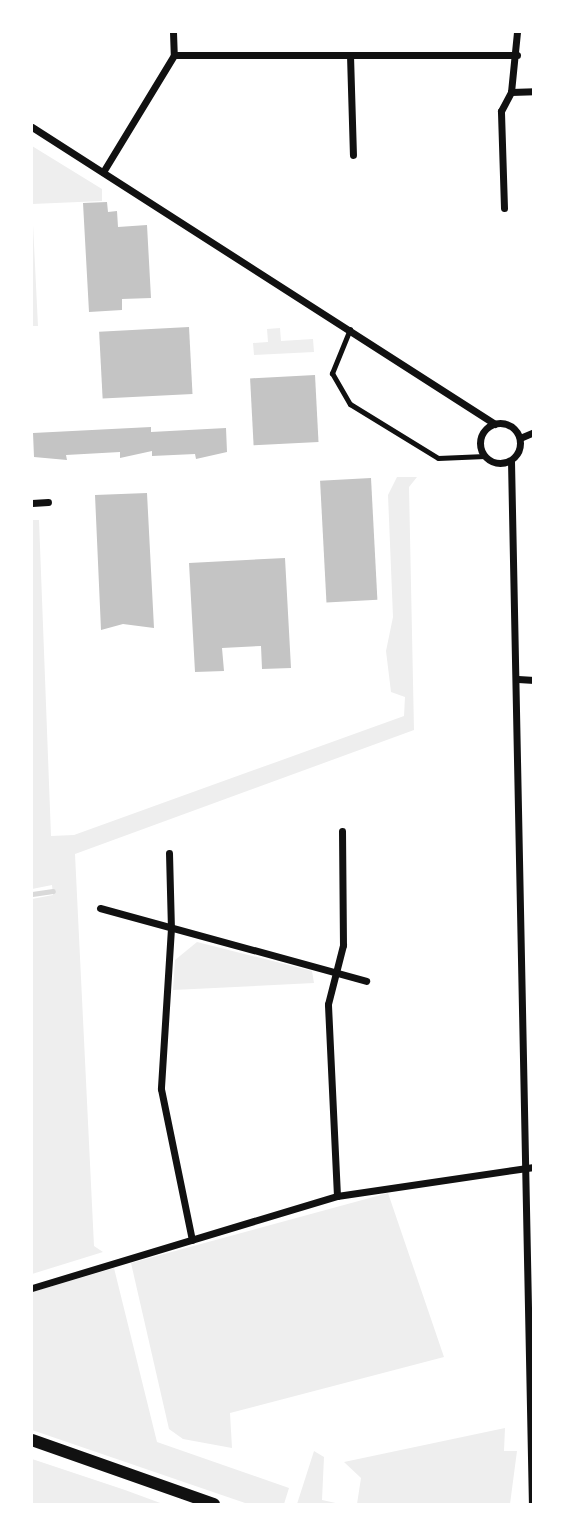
<!DOCTYPE html>
<html>
<head>
<meta charset="utf-8">
<style>
  body { margin:0 }
  #map { position:relative; width:565px; height:1536px; overflow:hidden; background:#fff; font-family:Rubik,sans-serif }
  div>[style] { position:absolute }
  .green>* { inset:0; background:#eee }
  .stream>* { height:5px; margin:-2.5px; padding:0 2.5px; transform-origin:2.5px; border-radius:2.5px; background:#d9d9d9 }
  .building>* { inset:0; background:#c4c4c4; transform-origin:0 0 }
  .service>* { height:5px; margin:-2.5px; padding:0 2.5px; transform-origin:2.5px; border-radius:2.5px; background:#111 }
  .minor>* { height:7px; margin:-3.5px; padding:0 3.5px; transform-origin:3.5px; border-radius:3.5px; background:#111 }
  .minor>.ring { margin:-3.5px; padding:0; box-sizing:content-box; background:none; border:7px solid #111; border-radius:50% }
  .tertiary>* { height:12px; margin:-6px; padding:0 6px; transform-origin:6px; border-radius:6px; background:#111 }
  span { translate:-50% -50%; white-space:nowrap; text-align:center; line-height:1.15; -webkit-text-stroke:7px #fff; paint-order:stroke }
  .frame { position:absolute; inset:0; border:33px solid #fff; pointer-events:none }
</style>
</head>
<body>
<div id="map">
  <div class="green">
    <i style="clip-path:polygon(32px 146px,102px 189px,102px 201px,32px 204px,38px 326px,32px 326px)"></i>
    <i style="clip-path:polygon(280px 328px,281px 341px,313px 339px,314px 352px,254px 355px,253px 343px,268px 342px,267px 329px)"></i>
    <i style="clip-path:polygon(397px 477px,417px 477px,409px 487px,414px 730px,75px 854px,94px 1246px,103px 1252px,32px 1274px,32px 899px,53px 895px,52px 885px,32px 889px,32px 520px,39px 520px,51px 836px,74px 835px,404px 716px,405px 697px,391px 692px,386px 651px,393px 617px,388px 495px)"></i>
    <i style="clip-path:polygon(197px 942px,312px 971px,314px 983px,173px 990px,175px 960px)"></i>
    <i style="clip-path:polygon(388px 1193px,444px 1357px,230px 1413px,232px 1448px,183px 1439px,169px 1429px,131px 1263px)"></i>
    <i style="clip-path:polygon(114px 1268px,157px 1442px,289px 1488px,284px 1504px,248px 1504px,32px 1430px,32px 1292px)"></i>
    <i style="clip-path:polygon(505px 1428px,504px 1451px,517px 1451px,510px 1504px,357px 1504px,361px 1478px,344px 1462px)"></i>
    <i style="clip-path:polygon(314px 1451px,324px 1457px,322px 1500px,340px 1504px,297px 1504px)"></i>
    <i style="clip-path:polygon(32px 1459px,125px 1490px,163px 1504px,32px 1504px)"></i>
  </div>
  <div class="stream">
    <i style="left:32px;top:894px;width:21px;rotate:-8deg"></i>
  </div>
  <div class="building">
    <i style="clip-path:polygon(107px 202px,108px 212px,117px 211px,118px 227px,147px 225px,151px 298px,122px 299px,122px 310px,89px 312px,83px 203px)"></i>
    <i style="left:189px;top:327px;width:67px;height:90px;rotate:87deg"></i>
    <i style="left:315px;top:375px;width:67px;height:65px;rotate:87deg"></i>
    <i style="clip-path:polygon(151px 427px,151px 432px,226px 428px,227px 452px,196px 459px,195px 454px,152px 456px,152px 451px,120px 458px,120px 452px,66px 455px,67px 460px,34px 457px,33px 433px)"></i>
    <i style="left:371px;top:478px;width:122px;height:51px;rotate:87deg"></i>
    <i style="clip-path:polygon(147px 493px,154px 628px,123px 624px,101px 630px,95px 495px)"></i>
    <i style="clip-path:polygon(285px 558px,291px 668px,262px 669px,261px 646px,222px 648px,224px 671px,195px 672px,189px 563px)"></i>
  </div>
  <div class="service">
    <i style="left:350px;top:329px;width:48px;rotate:112.2deg"></i>
    <i style="left:332px;top:373px;width:36px;rotate:60deg"></i>
    <i style="left:350px;top:404px;width:103px;rotate:31.5deg"></i>
    <i style="left:438px;top:458px;width:47px;rotate:-2.4deg"></i>
  </div>
  <div class="minor">
    <i style="left:173px;top:32px;width:23px;rotate:88deg"></i>
    <i style="left:517px;top:32px;width:60px;rotate:95.7deg"></i>
    <i style="left:511px;top:92px;width:23px;rotate:-2deg"></i>
    <i style="left:350px;top:55px;width:100px;rotate:88.3deg"></i>
    <i style="left:32px;top:127px;width:550px;rotate:32.68deg"></i>
    <i style="left:103px;top:172px;width:137px;rotate:-58.7deg"></i>
    <i style="left:174px;top:55px;width:343px"></i>
    <i style="left:504px;top:208px;width:97px;rotate:-91.8deg"></i>
    <i style="left:501px;top:111px;width:21px;rotate:-62deg"></i>
    <i class="ring" style="left:480px;top:423px;width:33px;height:33px"></i>
    <i style="left:520px;top:438px;width:15px;rotate:-23deg"></i>
    <i style="left:511px;top:461px;width:1043px;rotate:88.85deg"></i>
    <i style="left:32px;top:503px;width:16px;rotate:-4deg"></i>
    <i style="left:518px;top:679px;width:16px;rotate:4deg"></i>
    <i style="left:169px;top:853px;width:75px;rotate:88.5deg"></i>
    <i style="left:171px;top:928px;width:161px;rotate:93.6deg"></i>
    <i style="left:161px;top:1089px;width:154px;rotate:78.4deg"></i>
    <i style="left:100px;top:908px;width:276px;rotate:15.3deg"></i>
    <i style="left:337px;top:1196px;width:192px;rotate:-92.7deg"></i>
    <i style="left:328px;top:1004px;width:61px;rotate:-75.7deg"></i>
    <i style="left:343px;top:945px;width:114px;rotate:-90.5deg"></i>
    <i style="left:32px;top:1288px;width:319px;rotate:-16.8deg"></i>
    <i style="left:337px;top:1196px;width:199px;rotate:-8.4deg"></i>
  </div>
  <div class="tertiary">
    <i style="left:32px;top:1440px;width:193px;rotate:19.4deg"></i>
  </div>
  <div class="frame"></div>
</div>
</body>
</html>
